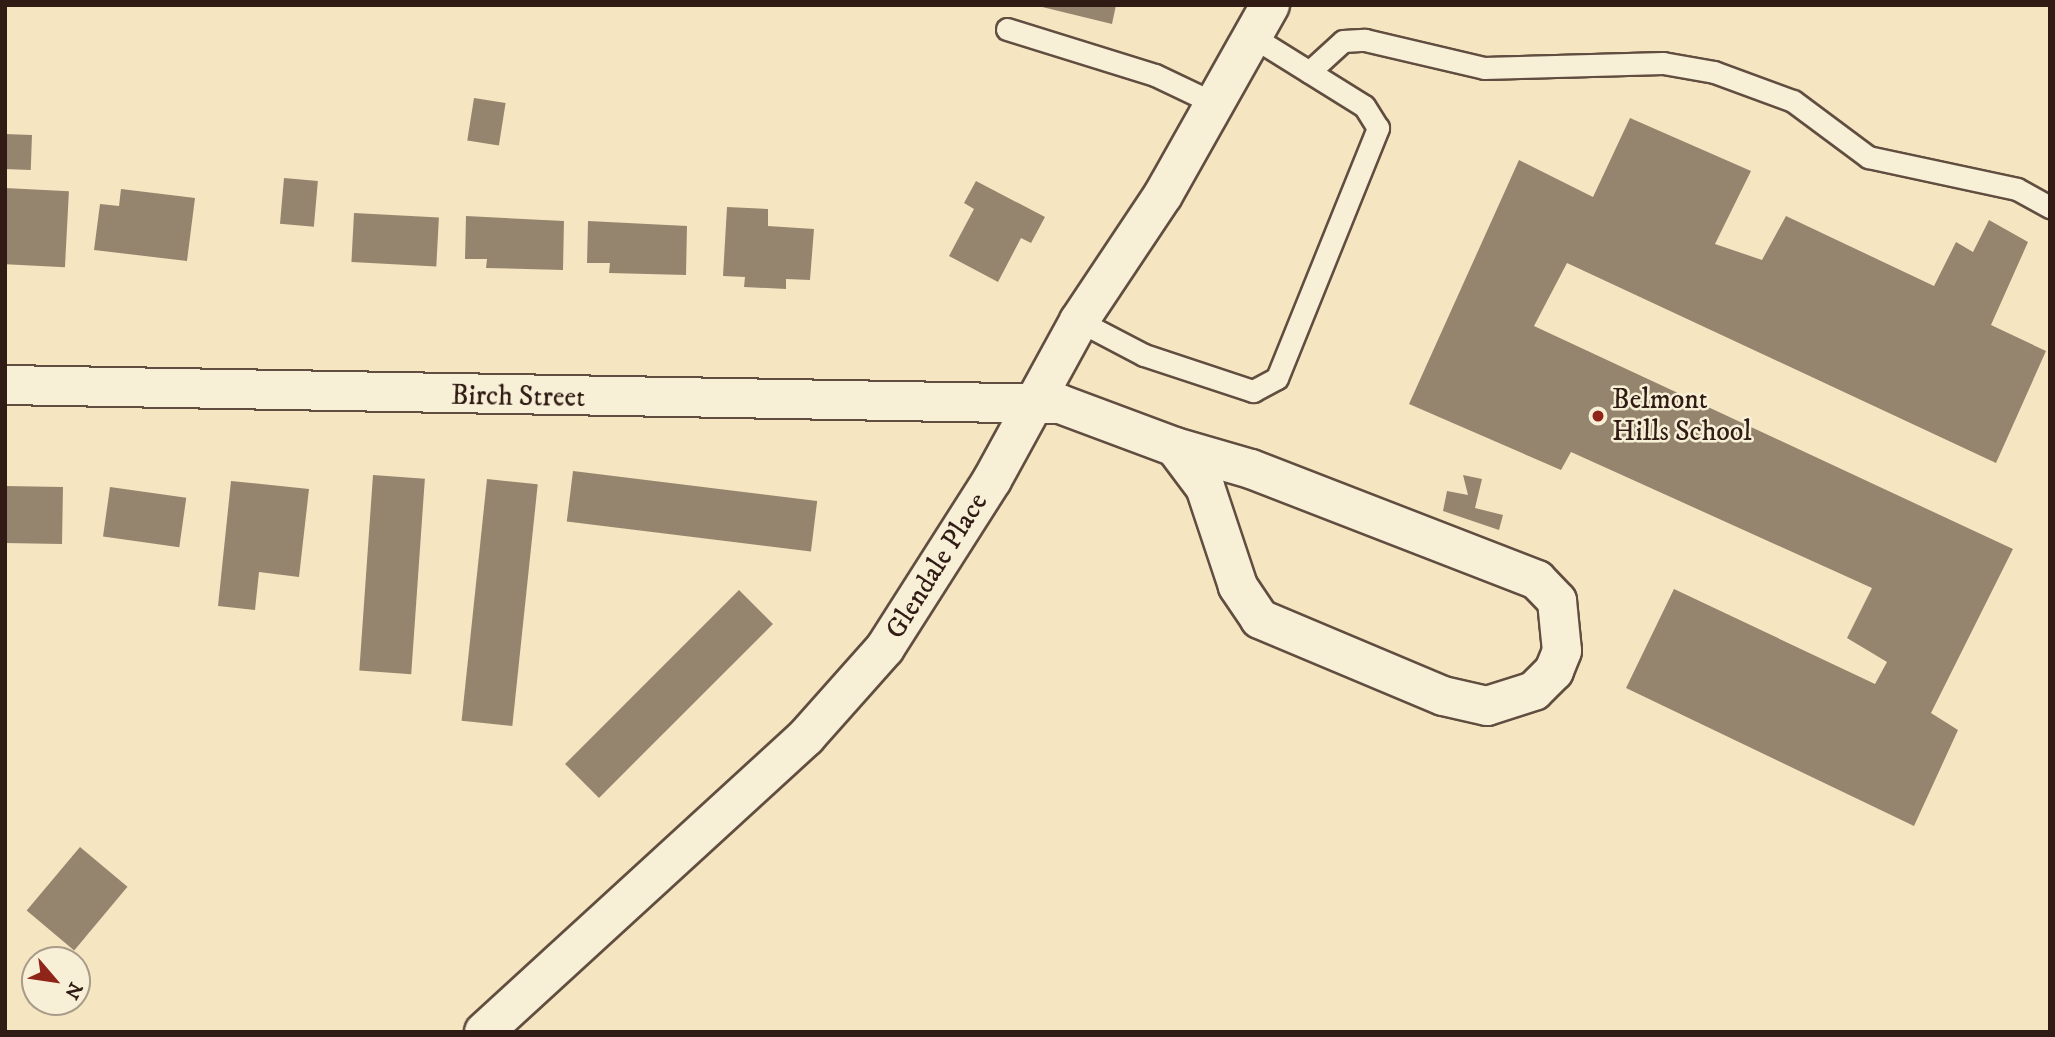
<!DOCTYPE html>
<html>
<head>
<meta charset="utf-8">
<style>
  body { margin:0 }
  #map { position:relative; width:2055px; height:1037px; overflow:hidden; background:#f5e6c1; font-family:"IM FELL DW Pica",serif }
  div>[style] { position:absolute }
  .building>* { inset:0; background:#96856e; transform-origin:0 0 }
  .roads { filter:drop-shadow(2px 0 #614e40) drop-shadow(-2px 0 #614e40) drop-shadow(0 2px #614e40) drop-shadow(0 -2px #614e40) }
  .service>* { height:21px; margin:-10.5px; padding:0 10.5px; transform-origin:10.5px; border-radius:10.5px; background:#f8efd7 }
  .minor>* { height:38px; margin:-19px; padding:0 19px; transform-origin:19px; border-radius:19px; background:#f8efd7 }
  .dots>* { width:19px; height:19px; translate:-50% -50%; box-sizing:border-box; border:4px solid #f8efd7; border-radius:50% }
  span { translate:-50% -50%; white-space:nowrap; text-align:center; line-height:1.15; -webkit-text-stroke:5px #f8efd7; paint-order:stroke }
  .street-label { font-size:28px; color:#301c15 }
  .poi-label { font-size:28px; color:#301c15 }
  .left { translate:0 -50%; text-align:left }
  .frame { position:absolute; inset:0; border:7px solid #301c15; pointer-events:none }
  .north { position:absolute; left:21px; top:946px; width:70px; height:70px; box-sizing:border-box; background:#f8efd7; border:2px solid #a89b89; border-radius:50%; rotate:119deg; font-size:19px; font-weight:700; line-height:28px; text-align:center; color:#301c15 }
  .north::after { content:''; display:block; margin:auto; width:24px; height:32px; background:#8f2418; clip-path:polygon(50% 0,100% 100%,50% 72%,0 100%) }
</style>
</head>
<body>
<div id="map">
  <div class="building">
    <i style="clip-path:polygon(1034px 5px,1116px 5px,1112px 24px)"></i>
    <i style="left:474px;top:98px;width:32px;height:43px;rotate:9deg"></i>
    <i style="clip-path:polygon(1630px 118px,1751px 171px,1715px 244px,1762px 260px,1786px 216px,1934px 286px,1956px 242px,1973px 252px,1989px 220px,2028px 242px,1991px 325px,2046px 351px,1996px 463px,1567px 263px,1534px 326px,2013px 549px,1931px 713px,1958px 730px,1914px 826px,1626px 688px,1674px 589px,1875px 684px,1887px 662px,1847px 638px,1872px 588px,1571px 452px,1561px 470px,1409px 404px,1519px 160px,1593px 197px)"></i>
    <i style="left:5px;top:134px;width:27px;height:35px;rotate:2deg"></i>
    <i style="left:284px;top:178px;width:34px;height:46px;rotate:5deg"></i>
    <i style="clip-path:polygon(976px 181px,1045px 217px,1031px 243px,1021px 238px,998px 282px,949px 256px,974px 209px,964px 203px)"></i>
    <i style="left:5px;top:188px;width:64px;height:76px;rotate:3deg"></i>
    <i style="clip-path:polygon(121px 189px,195px 198px,187px 261px,94px 250px,100px 204px,119px 206px)"></i>
    <i style="clip-path:polygon(727px 207px,768px 209px,768px 226px,814px 229px,810px 280px,786px 279px,786px 289px,744px 287px,745px 277px,723px 276px)"></i>
    <i style="left:354px;top:213px;width:85px;height:49px;rotate:3deg"></i>
    <i style="clip-path:polygon(466px 216px,564px 221px,563px 270px,486px 268px,487px 259px,465px 259px)"></i>
    <i style="clip-path:polygon(588px 221px,687px 226px,686px 275px,609px 273px,610px 263px,587px 263px)"></i>
    <i style="left:573px;top:471px;width:246px;height:51px;rotate:7deg"></i>
    <i style="left:373px;top:475px;width:52px;height:196px;rotate:4deg"></i>
    <i style="clip-path:polygon(1463px 475px,1482px 479px,1475px 508px,1503px 515px,1499px 530px,1443px 511px,1447px 491px,1468px 495px)"></i>
    <i style="left:487px;top:479px;width:51px;height:243px;rotate:6deg"></i>
    <i style="clip-path:polygon(231px 481px,309px 489px,299px 577px,259px 572px,255px 610px,218px 606px)"></i>
    <i style="left:5px;top:486px;width:58px;height:57px;rotate:1deg"></i>
    <i style="left:110px;top:487px;width:77px;height:50px;rotate:8deg"></i>
    <i style="left:739px;top:590px;width:48px;height:246px;rotate:45deg"></i>
    <i style="left:80px;top:847px;width:62px;height:83px;rotate:40deg"></i>
  </div>
  <div class="roads">
    <div class="service">
      <i style="left:1007px;top:29px;width:155px;rotate:17.3deg"></i>
      <i style="left:1155px;top:75px;width:68px;rotate:25.4deg"></i>
      <i style="left:1309px;top:72px;width:46px;rotate:-42.4deg"></i>
      <i style="left:1343px;top:41px;width:22px;rotate:-3deg"></i>
      <i style="left:1365px;top:40px;width:122px;rotate:13.2deg"></i>
      <i style="left:1484px;top:68px;width:179px;rotate:-1.6deg"></i>
      <i style="left:1663px;top:63px;width:52px;rotate:10deg"></i>
      <i style="left:1714px;top:72px;width:84px;rotate:20.2deg"></i>
      <i style="left:1793px;top:101px;width:94px;rotate:36.7deg"></i>
      <i style="left:1868px;top:157px;width:152px;rotate:12.1deg"></i>
      <i style="left:2017px;top:189px;width:38px;rotate:29deg"></i>
      <i style="left:1079px;top:321px;width:73px;rotate:27.6deg"></i>
      <i style="left:1144px;top:355px;width:115px;rotate:18.3deg"></i>
      <i style="left:1253px;top:391px;width:27px;rotate:-28deg"></i>
      <i style="left:1277px;top:378px;width:270px;rotate:-68deg"></i>
      <i style="left:1378px;top:128px;width:26px;rotate:-122deg"></i>
      <i style="left:1364px;top:106px;width:131px;rotate:-148.1deg"></i>
    </div>
    <div class="minor">
      <i style="left:5px;top:385px;width:1055px;rotate:1.03deg"></i>
      <i style="left:1060px;top:404px;width:123px;rotate:20.5deg"></i>
      <i style="left:1175px;top:447px;width:79px;rotate:16.1deg"></i>
      <i style="left:1251px;top:469px;width:307px;rotate:21.2deg"></i>
      <i style="left:1537px;top:580px;width:29px;rotate:46deg"></i>
      <i style="left:1557px;top:601px;width:50px;rotate:84.3deg"></i>
      <i style="left:1562px;top:651px;width:22px;rotate:112deg"></i>
      <i style="left:1554px;top:671px;width:28px;rotate:135deg"></i>
      <i style="left:1534px;top:691px;width:49px;rotate:162.3deg"></i>
      <i style="left:1487px;top:706px;width:45px;rotate:-167.2deg"></i>
      <i style="left:1443px;top:696px;width:199px;rotate:-157.2deg"></i>
      <i style="left:1260px;top:619px;width:40px;rotate:-124deg"></i>
      <i style="left:1238px;top:586px;width:104px;rotate:-108.4deg"></i>
      <i style="left:1205px;top:487px;width:50px;rotate:-126.9deg"></i>
      <i style="left:484px;top:1032px;width:437px;rotate:-42.5deg"></i>
      <i style="left:806px;top:737px;width:119px;rotate:-48.4deg"></i>
      <i style="left:885px;top:648px;width:199px;rotate:-57.5deg"></i>
      <i style="left:992px;top:480px;width:181px;rotate:-61.3deg"></i>
      <i style="left:1079px;top:321px;width:151px;rotate:-56.3deg"></i>
      <i style="left:1163px;top:195px;width:218px;rotate:-60.6deg"></i>
    </div>
  </div>
  <div class="dots">
    <i style="left:1598px;top:416px;background:#8f2418"></i>
  </div>
  <div class="street-label">
    <span style="left:518px;top:397px;rotate:1deg">Birch Street</span>
    <span style="left:937px;top:566px;rotate:-58deg">Glendale Place</span>
  </div>
  <div class="poi-label">
    <span class="left" style="left:1612px;top:416px">Belmont<br>Hills School</span>
  </div>
  <div class="frame"></div>
  <div class="north">N</div>
</div>
</body>
</html>
